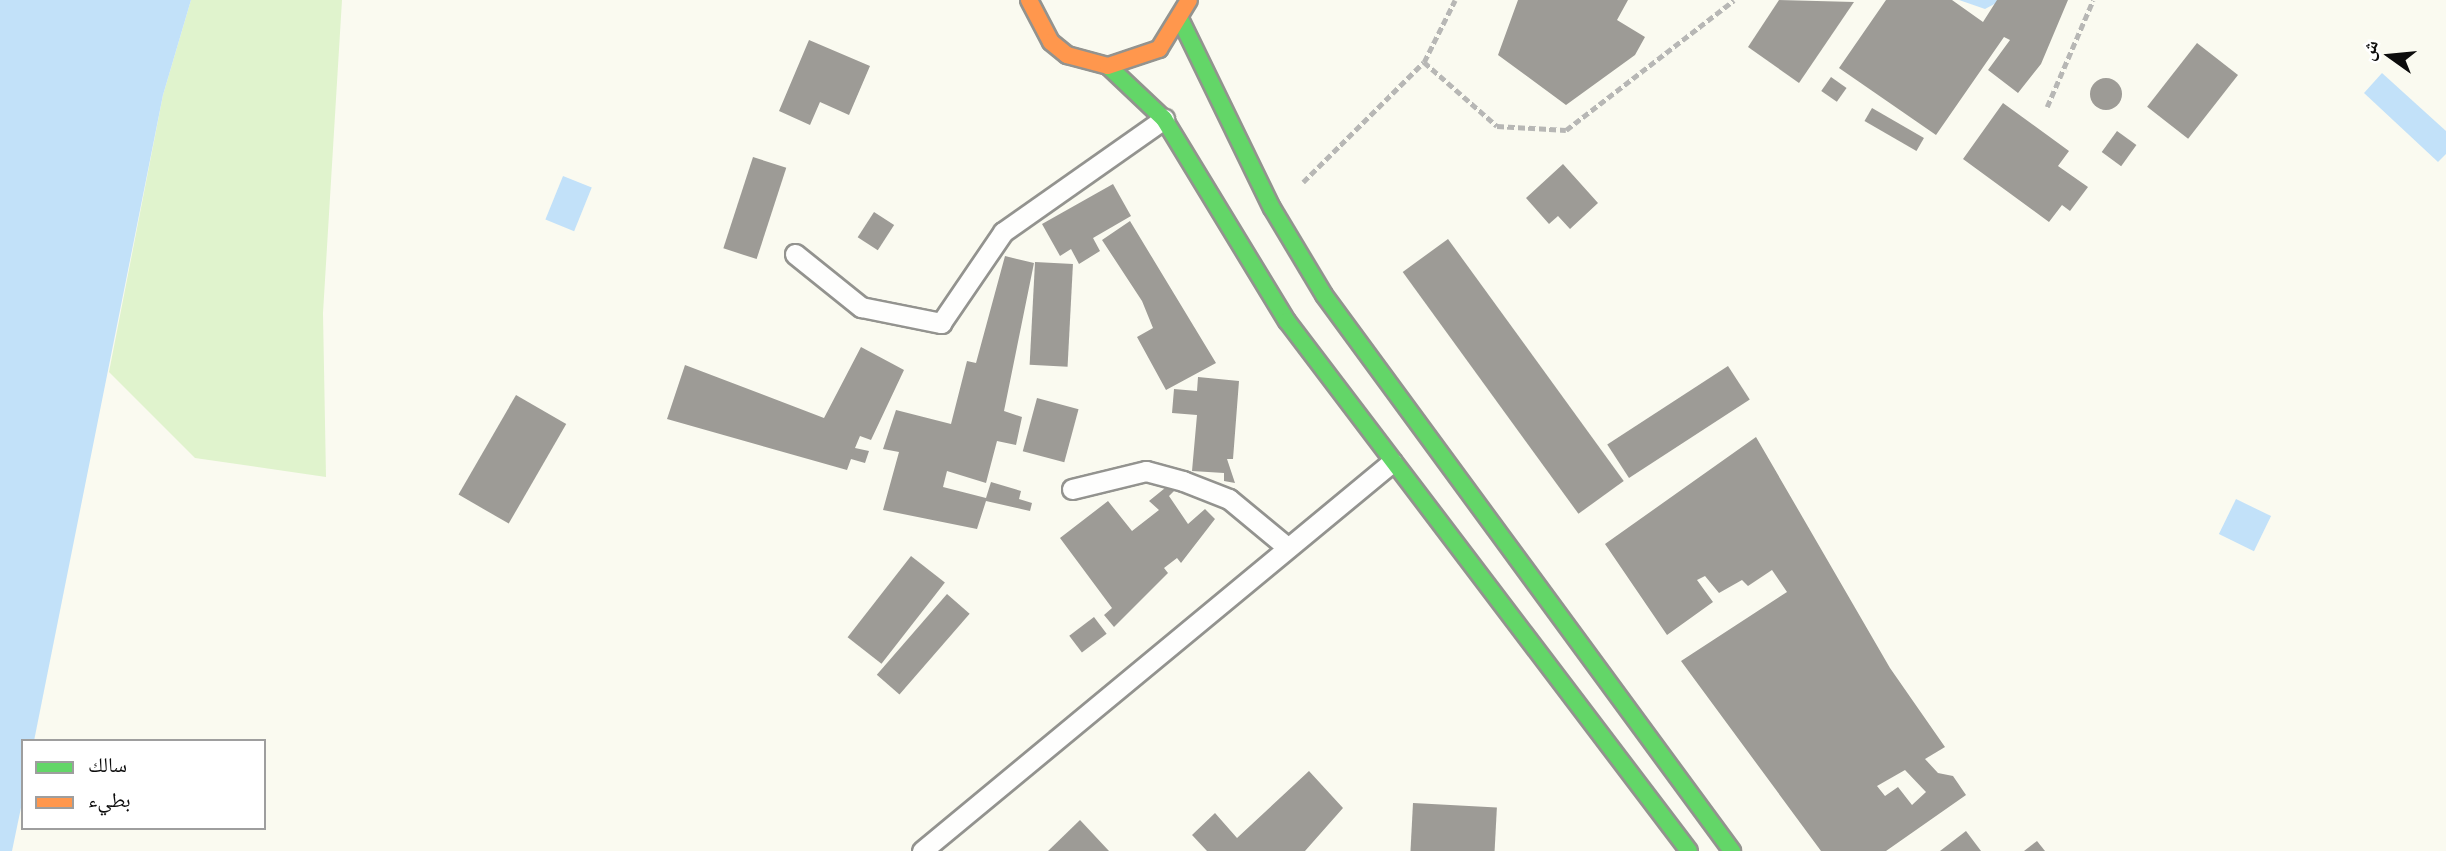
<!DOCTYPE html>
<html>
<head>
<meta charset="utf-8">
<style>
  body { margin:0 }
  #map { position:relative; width:2446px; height:851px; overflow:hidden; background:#fafaf0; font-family:"Libre Baskerville","Noto Naskh Arabic",serif }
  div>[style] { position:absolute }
  .green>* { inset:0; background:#e0f3cd }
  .water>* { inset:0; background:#c2e1f9; transform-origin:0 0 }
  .building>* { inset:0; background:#9d9b96; transform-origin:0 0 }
  .round { border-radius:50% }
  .path>* { height:4.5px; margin-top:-2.25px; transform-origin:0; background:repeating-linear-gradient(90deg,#b7b7b5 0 7px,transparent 0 10.5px) }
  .roads { filter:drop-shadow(2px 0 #93938f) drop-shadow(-2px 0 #93938f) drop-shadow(0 2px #93938f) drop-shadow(0 -2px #93938f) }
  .lane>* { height:19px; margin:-9.5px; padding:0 9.5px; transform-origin:9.5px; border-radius:9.5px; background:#fefefd }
  .fast>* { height:16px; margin:-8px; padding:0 8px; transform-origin:8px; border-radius:8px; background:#63d668 }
  .slow>* { height:16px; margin:-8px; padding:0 8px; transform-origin:8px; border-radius:8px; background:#ff974d }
  span { translate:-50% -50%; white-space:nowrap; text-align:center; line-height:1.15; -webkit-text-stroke:7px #fff; paint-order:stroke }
  .legend { position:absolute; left:21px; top:739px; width:245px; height:91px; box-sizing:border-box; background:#fff; border:2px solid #9e9e9e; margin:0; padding:9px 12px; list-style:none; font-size:21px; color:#0c0c0c }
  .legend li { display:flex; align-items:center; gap:14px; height:35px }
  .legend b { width:35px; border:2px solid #9e9e9e }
  .north { position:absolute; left:2355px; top:21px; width:70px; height:70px; -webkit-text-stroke:5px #fff; paint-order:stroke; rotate:285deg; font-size:19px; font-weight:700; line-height:28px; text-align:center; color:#0c0c0c }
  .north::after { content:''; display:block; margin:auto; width:24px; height:32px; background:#0c0c0c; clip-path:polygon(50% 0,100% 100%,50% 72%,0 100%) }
</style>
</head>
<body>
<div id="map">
  <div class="green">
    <i style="clip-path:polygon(191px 0,342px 0,323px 313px,326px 477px,195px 458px,109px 372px,163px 95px)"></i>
  </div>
  <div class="water">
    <i style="clip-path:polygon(0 0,191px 0,163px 95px,34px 741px,23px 741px,23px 798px,12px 851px,0 851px)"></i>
    <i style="clip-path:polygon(1959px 0,2002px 0,1985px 9px)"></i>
    <i style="clip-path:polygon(2382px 73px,2446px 131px,2446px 154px,2438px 162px,2364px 93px)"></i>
    <i style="left:563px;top:176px;width:31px;height:47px;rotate:22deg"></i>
    <i style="left:2236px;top:499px;width:39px;height:39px;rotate:26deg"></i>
  </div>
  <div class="building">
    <i style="clip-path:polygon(1518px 0,1628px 0,1617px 20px,1645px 37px,1635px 55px,1566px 105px,1498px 55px)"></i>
    <i style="clip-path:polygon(1779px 0,1854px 2px,1799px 83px,1748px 47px)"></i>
    <i style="clip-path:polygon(1886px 0,1952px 0,1983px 22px,1997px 0,2068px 0,2041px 64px,2018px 93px,1988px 70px,2010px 40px,2004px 37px,1936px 135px,1839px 68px)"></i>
    <i style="clip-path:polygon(809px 40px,870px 66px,849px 115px,820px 102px,810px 125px,779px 111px)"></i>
    <i style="left:2197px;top:43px;width:52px;height:81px;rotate:38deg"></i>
    <i style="left:1831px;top:77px;width:19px;height:17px;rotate:35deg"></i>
    <i class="round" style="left:2090px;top:78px;width:32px;height:32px"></i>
    <i style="clip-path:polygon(2003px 103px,2069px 151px,2058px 166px,2088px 187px,2070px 211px,2062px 205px,2049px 222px,1963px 159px)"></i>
    <i style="left:1872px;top:108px;width:60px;height:15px;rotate:30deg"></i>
    <i style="left:2117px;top:131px;width:24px;height:26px;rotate:36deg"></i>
    <i style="left:753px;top:157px;width:35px;height:96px;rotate:18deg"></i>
    <i style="clip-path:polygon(1563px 164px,1598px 203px,1570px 229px,1558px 216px,1549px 224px,1526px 198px)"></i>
    <i style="clip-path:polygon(1113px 184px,1131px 216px,1093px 238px,1100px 251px,1079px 264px,1071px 249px,1060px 256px,1042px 224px)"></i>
    <i style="left:874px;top:212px;width:24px;height:30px;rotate:33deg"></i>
    <i style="clip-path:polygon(1130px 221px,1216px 363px,1166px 390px,1137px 337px,1153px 328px,1142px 301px,1102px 240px)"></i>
    <i style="left:1448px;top:239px;width:299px;height:56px;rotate:54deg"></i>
    <i style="clip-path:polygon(1005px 256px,1034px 263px,1004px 411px,1022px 417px,1016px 445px,997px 441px,986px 483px,947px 471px,943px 487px,986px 498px,991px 482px,1021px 491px,1019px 499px,1032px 503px,1030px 511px,986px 501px,977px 529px,883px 510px,899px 452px,883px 449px,896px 410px,951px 424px,967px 361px,976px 363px)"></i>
    <i style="left:1035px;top:262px;width:38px;height:103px;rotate:3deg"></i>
    <i style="clip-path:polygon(861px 347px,904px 370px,871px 440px,860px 436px,855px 448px,869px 451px,865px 463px,851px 459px,847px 470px,667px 419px,685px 365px,824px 418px)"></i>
    <i style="left:1728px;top:366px;width:40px;height:144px;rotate:57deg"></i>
    <i style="clip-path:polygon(1198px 377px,1239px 381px,1233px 459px,1227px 459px,1235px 483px,1224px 481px,1224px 473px,1192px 471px,1197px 415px,1172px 413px,1174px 389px,1197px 391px)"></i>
    <i style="left:516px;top:395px;width:58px;height:115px;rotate:30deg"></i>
    <i style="left:1037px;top:398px;width:43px;height:55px;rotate:15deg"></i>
    <i style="clip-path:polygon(evenodd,1756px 437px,1890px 668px,1945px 747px,1925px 759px,1938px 773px,1953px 776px,1966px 795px,1886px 851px,1821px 851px,1681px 661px,1787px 592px,1772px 570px,1748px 586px,1742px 580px,1719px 593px,1705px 576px,1697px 580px,1713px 602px,1667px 635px,1605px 544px,1756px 437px,1905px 770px,1926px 792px,1912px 805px,1898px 787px,1885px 796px,1877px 786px,1905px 770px)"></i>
    <i style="clip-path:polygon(1170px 484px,1175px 490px,1169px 496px,1188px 524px,1205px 509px,1215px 519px,1181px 563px,1177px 558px,1164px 568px,1168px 573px,1114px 627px,1104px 615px,1112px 608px,1060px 538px,1108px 501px,1132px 531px,1159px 510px,1149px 501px)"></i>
    <i style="left:911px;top:556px;width:43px;height:103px;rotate:38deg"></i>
    <i style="left:947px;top:594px;width:30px;height:107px;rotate:41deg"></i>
    <i style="left:1094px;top:617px;width:21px;height:31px;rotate:53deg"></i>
    <i style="clip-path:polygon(1309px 771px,1343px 808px,1305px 851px,1207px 851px,1192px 835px,1215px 813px,1237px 838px)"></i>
    <i style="left:1413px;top:803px;width:84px;height:48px;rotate:3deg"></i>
    <i style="clip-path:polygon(1080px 820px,1109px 851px,1048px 851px)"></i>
    <i style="clip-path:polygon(1966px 831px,1981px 851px,1940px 851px)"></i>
    <i style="clip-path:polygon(2037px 841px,2045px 851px,2024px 851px)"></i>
  </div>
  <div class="path">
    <i style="left:1424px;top:62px;width:97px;rotate:41.2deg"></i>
    <i style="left:1497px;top:126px;width:69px;rotate:3.3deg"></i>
    <i style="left:1566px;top:130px;width:212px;rotate:-37.7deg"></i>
    <i style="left:2047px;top:107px;width:116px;rotate:-66.7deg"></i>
    <i style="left:1303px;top:182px;width:170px;rotate:-44.8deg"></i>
    <i style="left:1424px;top:62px;width:69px;rotate:-63.4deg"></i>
  </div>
  <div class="roads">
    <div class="lane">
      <i style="left:795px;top:254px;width:85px;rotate:38.8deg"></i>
      <i style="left:861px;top:307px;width:82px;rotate:11.3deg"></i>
      <i style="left:941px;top:323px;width:110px;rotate:-55.7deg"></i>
      <i style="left:1003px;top:232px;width:197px;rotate:-35.1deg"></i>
      <i style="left:1072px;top:489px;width:76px;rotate:-13.7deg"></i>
      <i style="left:1146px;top:471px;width:38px;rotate:15deg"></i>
      <i style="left:1183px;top:481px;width:49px;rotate:21.4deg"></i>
      <i style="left:1229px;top:499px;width:75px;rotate:39.6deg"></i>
      <i style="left:922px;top:851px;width:610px;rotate:-39.61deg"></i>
    </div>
    <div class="fast">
      <i style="left:1181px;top:21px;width:208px;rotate:64.1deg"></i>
      <i style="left:1272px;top:208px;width:101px;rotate:59.1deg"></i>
      <i style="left:1324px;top:295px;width:690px;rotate:53.73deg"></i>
      <i style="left:1108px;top:66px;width:77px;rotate:43.4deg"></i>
      <i style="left:1164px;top:119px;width:237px;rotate:58.7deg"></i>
      <i style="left:1287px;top:321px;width:665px;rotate:52.82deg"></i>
    </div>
    <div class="slow">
      <i style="left:1029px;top:0;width:47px;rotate:62.4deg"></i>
      <i style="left:1051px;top:42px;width:21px;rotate:39deg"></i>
      <i style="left:1067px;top:55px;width:42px;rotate:15deg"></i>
      <i style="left:1108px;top:66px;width:54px;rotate:-18.4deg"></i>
      <i style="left:1159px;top:49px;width:57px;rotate:-58.5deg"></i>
    </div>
  </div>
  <ul class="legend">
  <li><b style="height:9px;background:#63d668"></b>سالك</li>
  <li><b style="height:9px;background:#ff974d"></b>بطيء</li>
  </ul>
  <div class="north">ش</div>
</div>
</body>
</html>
